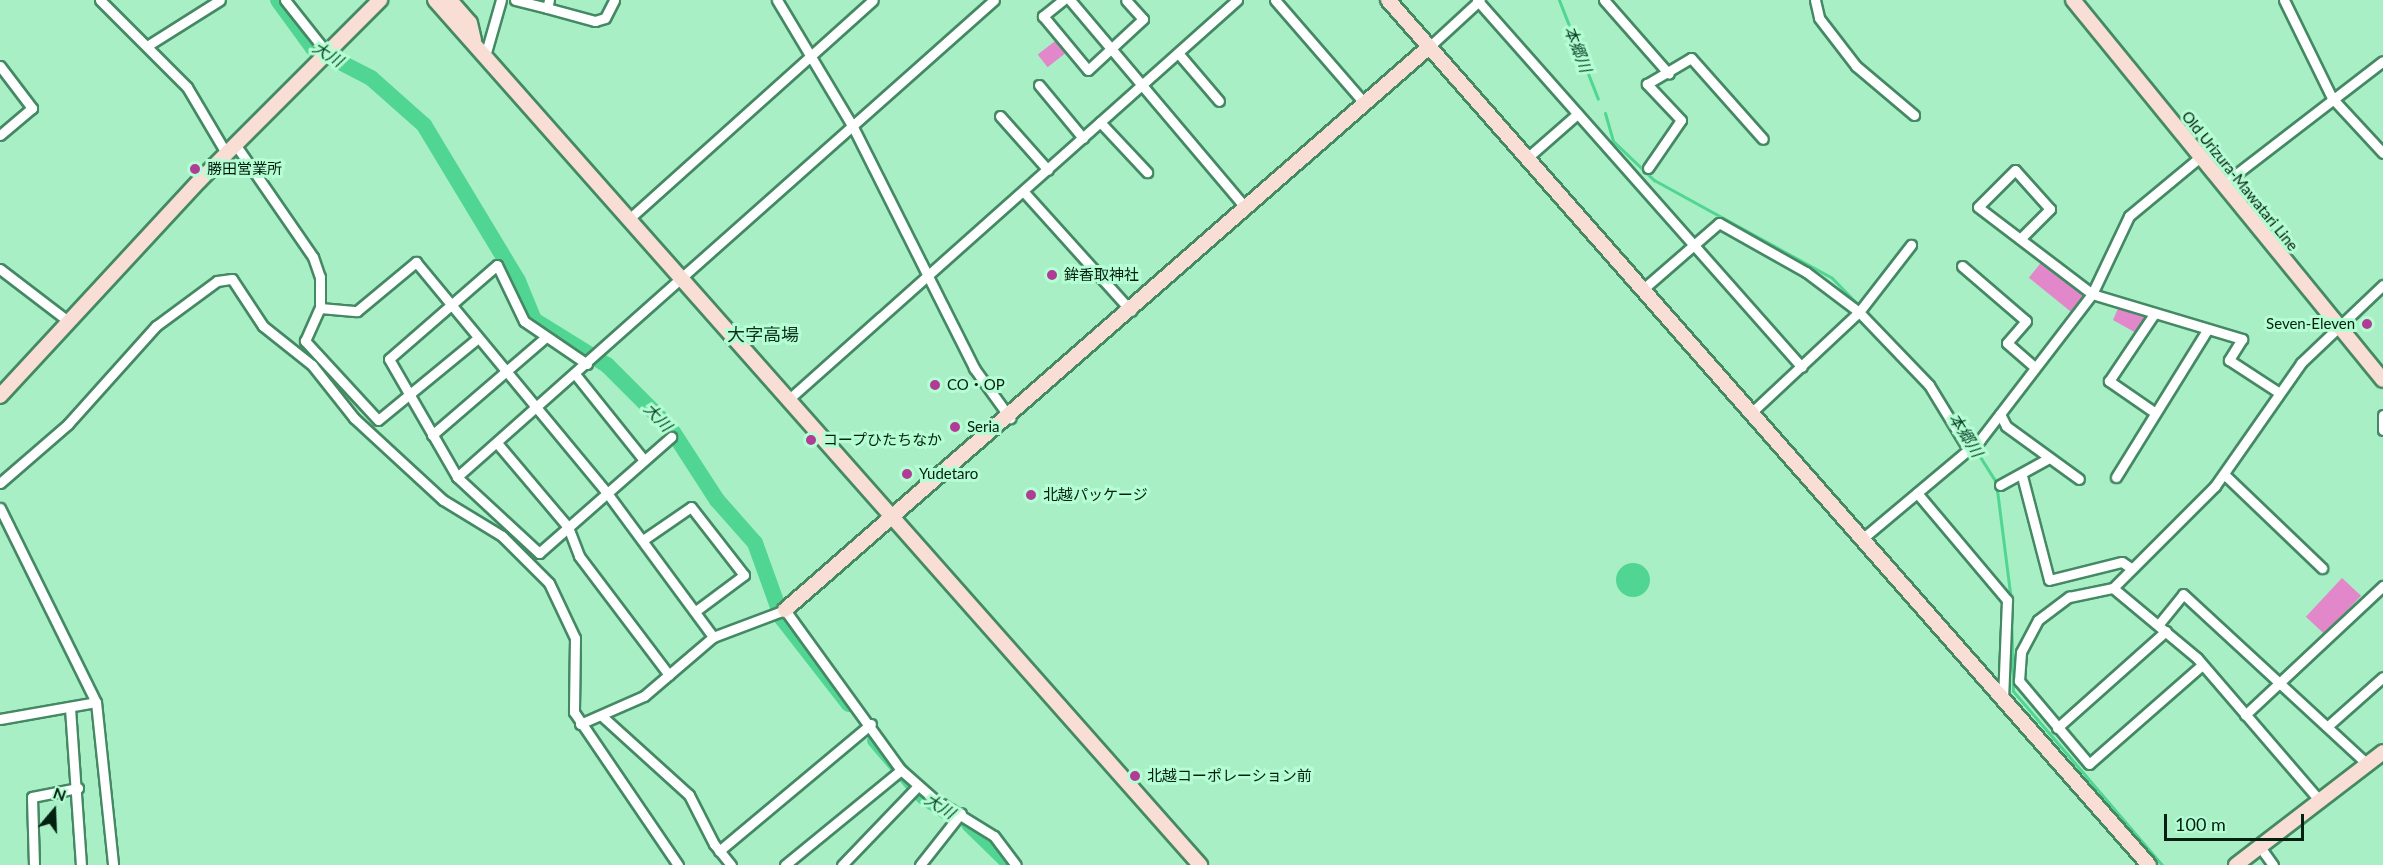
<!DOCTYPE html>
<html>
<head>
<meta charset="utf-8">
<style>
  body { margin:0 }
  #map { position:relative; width:2383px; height:865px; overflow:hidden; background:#a8efc5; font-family:Lato,"Noto Sans JP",sans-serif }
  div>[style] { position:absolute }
  .green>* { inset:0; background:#e287c9; transform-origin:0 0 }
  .water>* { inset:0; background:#50d692 }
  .round { border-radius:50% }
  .stream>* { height:3px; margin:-1.5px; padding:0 1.5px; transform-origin:1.5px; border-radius:1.5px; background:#50d692 }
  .river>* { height:16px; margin:-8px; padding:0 8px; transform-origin:8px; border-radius:8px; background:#50d692 }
  .roads { filter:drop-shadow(2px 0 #448964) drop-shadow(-2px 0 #448964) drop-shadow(0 2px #448964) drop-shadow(0 -2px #448964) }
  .street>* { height:9px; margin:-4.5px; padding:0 4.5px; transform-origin:4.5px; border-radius:4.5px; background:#fff }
  .secondary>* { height:14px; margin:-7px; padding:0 7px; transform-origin:7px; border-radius:7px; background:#f9ded6 }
  .dots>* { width:16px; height:16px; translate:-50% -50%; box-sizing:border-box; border:3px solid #b5fdd2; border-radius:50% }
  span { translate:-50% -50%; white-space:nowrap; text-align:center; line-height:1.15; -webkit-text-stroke:6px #b5fdd2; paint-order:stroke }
  .poi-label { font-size:15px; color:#032011 }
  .left { translate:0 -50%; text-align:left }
  .right { translate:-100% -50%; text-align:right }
  .street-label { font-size:15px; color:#032011 }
  .water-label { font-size:16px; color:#053f25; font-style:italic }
  .quarter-label { font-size:18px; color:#0c311f }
  .north { position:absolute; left:24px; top:781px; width:60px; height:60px; -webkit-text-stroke:4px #b5fdd2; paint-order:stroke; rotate:19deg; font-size:16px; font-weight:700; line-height:24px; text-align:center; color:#032011 }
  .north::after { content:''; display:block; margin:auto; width:21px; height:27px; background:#032011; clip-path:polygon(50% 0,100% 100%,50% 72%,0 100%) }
  .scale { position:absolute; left:2164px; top:814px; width:140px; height:27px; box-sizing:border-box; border:3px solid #032011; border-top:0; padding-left:8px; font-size:18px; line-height:21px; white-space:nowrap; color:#032011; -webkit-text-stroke:4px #b5fdd2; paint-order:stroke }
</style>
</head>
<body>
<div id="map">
  <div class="green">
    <i style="left:1059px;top:38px;width:16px;height:27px;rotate:52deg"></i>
    <i style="left:2044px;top:259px;width:56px;height:24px;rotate:39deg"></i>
    <i style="clip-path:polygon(2120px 304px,2150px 315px,2138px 334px,2113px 320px)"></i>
    <i style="left:2342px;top:578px;width:26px;height:53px;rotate:43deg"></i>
  </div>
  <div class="water">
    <i class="round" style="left:1616px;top:563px;width:34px;height:34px"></i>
  </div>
  <div class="stream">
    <i style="left:1559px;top:0;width:106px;rotate:68.5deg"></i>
    <i style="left:1605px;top:113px;width:29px;rotate:74deg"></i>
    <i style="left:1613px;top:141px;width:57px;rotate:43.6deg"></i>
    <i style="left:1654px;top:180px;width:203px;rotate:28.8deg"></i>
    <i style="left:1832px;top:278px;width:140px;rotate:45.6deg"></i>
    <i style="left:1930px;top:378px;width:123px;rotate:57.6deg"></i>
    <i style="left:1996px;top:482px;width:120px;rotate:82.8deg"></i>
    <i style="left:2011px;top:608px;width:83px;rotate:88.6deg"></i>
    <i style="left:2013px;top:691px;width:229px;rotate:49.4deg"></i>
  </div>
  <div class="river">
    <i style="left:278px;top:0;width:59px;rotate:53.9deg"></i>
    <i style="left:313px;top:48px;width:65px;rotate:27.3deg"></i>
    <i style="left:371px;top:78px;width:71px;rotate:41.6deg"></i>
    <i style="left:424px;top:125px;width:182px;rotate:58.9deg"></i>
    <i style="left:518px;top:281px;width:42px;rotate:67.7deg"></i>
    <i style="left:534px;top:320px;width:86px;rotate:31.7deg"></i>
    <i style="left:607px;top:365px;width:91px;rotate:45deg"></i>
    <i style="left:671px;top:429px;width:85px;rotate:57.1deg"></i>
    <i style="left:717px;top:500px;width:57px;rotate:48.5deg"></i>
    <i style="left:755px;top:543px;width:80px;rotate:70.2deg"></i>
    <i style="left:782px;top:618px;width:109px;rotate:52.1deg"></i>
    <i style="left:875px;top:740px;width:74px;rotate:49.4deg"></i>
    <i style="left:923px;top:796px;width:29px;rotate:34deg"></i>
    <i style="left:969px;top:824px;width:54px;rotate:44.3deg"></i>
  </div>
  <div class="roads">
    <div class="street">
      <i style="left:100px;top:0;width:123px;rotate:45deg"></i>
      <i style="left:187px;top:87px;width:77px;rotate:59.4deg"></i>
      <i style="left:285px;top:0;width:68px;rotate:51.6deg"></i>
      <i style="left:515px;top:0;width:33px;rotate:14deg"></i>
      <i style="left:547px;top:8px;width:8px;rotate:-76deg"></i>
      <i style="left:777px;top:0;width:148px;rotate:59.1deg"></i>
      <i style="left:853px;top:127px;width:270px;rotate:63.3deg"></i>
      <i style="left:974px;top:368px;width:62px;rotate:54.2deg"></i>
      <i style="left:1063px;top:0;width:26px;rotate:141deg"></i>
      <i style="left:1043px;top:16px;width:70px;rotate:50.2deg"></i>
      <i style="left:1088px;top:70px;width:75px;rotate:-42.8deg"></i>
      <i style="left:1143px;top:19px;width:25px;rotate:-132deg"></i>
      <i style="left:1070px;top:0;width:272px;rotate:49.8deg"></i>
      <i style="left:1275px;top:0;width:138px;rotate:49.1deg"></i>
      <i style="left:1477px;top:0;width:490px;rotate:48.5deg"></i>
      <i style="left:1604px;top:0;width:98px;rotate:48.7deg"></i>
      <i style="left:1815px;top:0;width:18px;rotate:77deg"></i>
      <i style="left:1819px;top:18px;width:61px;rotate:52.4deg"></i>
      <i style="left:1856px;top:66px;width:76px;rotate:40.2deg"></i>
      <i style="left:2284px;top:0;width:109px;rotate:63.9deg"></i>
      <i style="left:2332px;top:98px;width:75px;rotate:47.2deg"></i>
      <i style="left:547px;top:8px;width:50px;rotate:15.2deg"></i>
      <i style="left:595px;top:21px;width:10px;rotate:-17deg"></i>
      <i style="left:605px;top:18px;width:20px;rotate:-63deg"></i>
      <i style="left:147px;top:46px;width:86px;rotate:-32.2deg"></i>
      <i style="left:1429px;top:47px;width:69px;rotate:-42.7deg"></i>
      <i style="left:1178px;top:53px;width:63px;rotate:49.5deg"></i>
      <i style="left:485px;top:56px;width:58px;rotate:-74.1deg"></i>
      <i style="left:0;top:66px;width:53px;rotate:52.7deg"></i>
      <i style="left:32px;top:108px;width:42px;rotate:139.8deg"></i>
      <i style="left:1039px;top:85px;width:69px;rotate:50.3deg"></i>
      <i style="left:1000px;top:116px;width:72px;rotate:48.4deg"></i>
      <i style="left:1100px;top:122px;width:69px;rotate:46.8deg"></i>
      <i style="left:235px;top:144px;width:137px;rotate:55.4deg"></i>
      <i style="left:313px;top:257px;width:21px;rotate:71deg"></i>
      <i style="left:320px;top:277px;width:31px;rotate:90deg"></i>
      <i style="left:1527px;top:158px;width:67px;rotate:-41.3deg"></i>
      <i style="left:1648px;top:168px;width:58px;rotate:-55.5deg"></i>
      <i style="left:1681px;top:120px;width:50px;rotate:-133.4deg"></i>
      <i style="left:1647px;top:84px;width:51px;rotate:-30.6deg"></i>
      <i style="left:1691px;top:58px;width:108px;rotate:48.4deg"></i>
      <i style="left:2222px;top:185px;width:203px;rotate:-37.6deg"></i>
      <i style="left:1024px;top:192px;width:160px;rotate:48deg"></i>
      <i style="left:630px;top:218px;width:326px;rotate:-41.9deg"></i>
      <i style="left:2021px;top:238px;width:41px;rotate:-45deg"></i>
      <i style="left:2050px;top:209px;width:52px;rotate:-131.9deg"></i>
      <i style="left:2015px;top:170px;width:52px;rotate:135deg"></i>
      <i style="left:1978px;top:207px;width:143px;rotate:37.3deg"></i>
      <i style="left:2092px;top:294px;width:157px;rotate:16.7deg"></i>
      <i style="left:2242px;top:339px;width:25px;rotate:122deg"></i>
      <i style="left:2229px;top:360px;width:59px;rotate:33.1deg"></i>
      <i style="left:1962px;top:266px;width:84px;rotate:40.7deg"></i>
      <i style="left:2026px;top:321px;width:29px;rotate:131deg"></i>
      <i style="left:2007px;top:343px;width:37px;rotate:41deg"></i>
      <i style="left:0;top:269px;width:86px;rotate:37.4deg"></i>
      <i style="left:1642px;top:290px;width:102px;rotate:-41deg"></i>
      <i style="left:1719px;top:223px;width:100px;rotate:29.4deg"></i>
      <i style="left:1806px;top:272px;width:66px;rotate:37deg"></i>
      <i style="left:1859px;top:312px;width:101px;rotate:46.2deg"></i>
      <i style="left:1929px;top:385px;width:75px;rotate:58.6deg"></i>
      <i style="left:478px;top:338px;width:129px;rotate:140.6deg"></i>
      <i style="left:378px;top:420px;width:108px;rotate:-132.7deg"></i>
      <i style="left:305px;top:341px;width:36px;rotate:-66deg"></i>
      <i style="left:320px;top:308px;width:37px;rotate:5deg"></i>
      <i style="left:357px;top:311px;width:77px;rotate:-39.7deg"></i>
      <i style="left:416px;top:262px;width:300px;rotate:50.4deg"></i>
      <i style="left:607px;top:493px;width:179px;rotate:53.6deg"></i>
      <i style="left:587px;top:364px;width:76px;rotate:-145.7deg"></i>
      <i style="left:524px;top:321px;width:62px;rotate:-115.7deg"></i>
      <i style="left:497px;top:265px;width:143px;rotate:139deg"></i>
      <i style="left:389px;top:359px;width:136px;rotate:60deg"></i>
      <i style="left:457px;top:477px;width:112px;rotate:42.8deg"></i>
      <i style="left:539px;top:553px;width:176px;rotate:-41.3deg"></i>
      <i style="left:575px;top:374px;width:110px;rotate:51.3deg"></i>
      <i style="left:789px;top:399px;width:600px;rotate:-41.69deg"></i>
      <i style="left:1752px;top:412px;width:146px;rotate:-43.1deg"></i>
      <i style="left:1859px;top:312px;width:85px;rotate:-52.2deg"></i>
      <i style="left:2154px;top:412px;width:55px;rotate:-145.4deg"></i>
      <i style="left:2109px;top:381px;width:81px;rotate:-56.1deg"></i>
      <i style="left:2000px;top:414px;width:13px;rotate:63deg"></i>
      <i style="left:2006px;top:426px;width:90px;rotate:36deg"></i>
      <i style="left:2383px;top:415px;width:15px;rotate:90deg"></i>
      <i style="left:432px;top:435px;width:150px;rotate:-40.7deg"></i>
      <i style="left:497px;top:443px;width:110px;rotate:49.8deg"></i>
      <i style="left:568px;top:527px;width:31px;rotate:69deg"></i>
      <i style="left:579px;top:556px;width:149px;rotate:52.9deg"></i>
      <i style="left:2224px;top:474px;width:136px;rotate:43.8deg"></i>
      <i style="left:2022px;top:476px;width:107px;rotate:75.4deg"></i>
      <i style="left:2049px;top:580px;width:75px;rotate:-13.9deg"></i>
      <i style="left:2122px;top:562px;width:11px;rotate:34deg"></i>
      <i style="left:457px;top:477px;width:718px;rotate:-41.61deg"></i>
      <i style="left:2116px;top:477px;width:173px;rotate:-58.2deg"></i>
      <i style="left:0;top:483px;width:90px;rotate:-40.9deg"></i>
      <i style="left:68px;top:424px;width:132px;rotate:-48.1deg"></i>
      <i style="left:156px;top:326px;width:76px;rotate:-36.4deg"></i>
      <i style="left:217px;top:281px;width:15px;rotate:-8deg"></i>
      <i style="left:232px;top:279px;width:56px;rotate:56.6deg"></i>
      <i style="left:263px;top:326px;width:63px;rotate:38.5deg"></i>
      <i style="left:312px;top:365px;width:68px;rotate:51.6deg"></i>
      <i style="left:354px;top:418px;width:121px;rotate:42.7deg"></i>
      <i style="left:443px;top:500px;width:69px;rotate:31.4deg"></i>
      <i style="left:502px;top:536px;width:66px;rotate:45deg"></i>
      <i style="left:549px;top:583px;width:61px;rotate:64.7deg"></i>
      <i style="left:575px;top:638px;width:74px;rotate:90.8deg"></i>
      <i style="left:574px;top:712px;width:185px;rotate:55.8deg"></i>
      <i style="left:2000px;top:485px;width:56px;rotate:-28.9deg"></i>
      <i style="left:1917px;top:493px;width:140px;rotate:49.9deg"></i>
      <i style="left:2007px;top:600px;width:99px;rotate:92.3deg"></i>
      <i style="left:0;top:508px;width:216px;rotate:63.7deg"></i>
      <i style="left:96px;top:702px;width:164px;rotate:84deg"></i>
      <i style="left:1862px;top:539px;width:154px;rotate:-40deg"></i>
      <i style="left:1980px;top:440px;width:184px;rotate:-52.5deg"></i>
      <i style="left:2092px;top:294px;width:86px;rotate:-64.6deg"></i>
      <i style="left:2129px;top:216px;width:92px;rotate:-39.7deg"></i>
      <i style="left:643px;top:540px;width:58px;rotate:-34.5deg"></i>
      <i style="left:691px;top:507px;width:86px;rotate:52.1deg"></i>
      <i style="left:744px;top:575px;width:59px;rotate:143.3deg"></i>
      <i style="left:2113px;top:588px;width:109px;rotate:39.8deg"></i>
      <i style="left:2197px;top:658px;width:189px;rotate:49.3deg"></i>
      <i style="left:2159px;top:624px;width:38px;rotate:-51deg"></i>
      <i style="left:2183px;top:594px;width:251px;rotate:42.7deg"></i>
      <i style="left:2202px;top:665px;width:150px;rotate:138.8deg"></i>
      <i style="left:2089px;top:764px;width:109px;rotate:-130.1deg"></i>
      <i style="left:2019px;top:681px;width:29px;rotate:-86deg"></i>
      <i style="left:2021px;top:652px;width:36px;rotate:-62deg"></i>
      <i style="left:2038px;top:620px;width:39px;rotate:-37deg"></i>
      <i style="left:2069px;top:597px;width:45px;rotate:-11.6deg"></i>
      <i style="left:2113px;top:588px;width:144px;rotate:-45deg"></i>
      <i style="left:2215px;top:486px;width:150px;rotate:-55deg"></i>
      <i style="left:2301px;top:363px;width:113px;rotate:-43.6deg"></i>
      <i style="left:70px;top:708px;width:157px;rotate:86deg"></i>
      <i style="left:2245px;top:715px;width:189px;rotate:-43.1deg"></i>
      <i style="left:603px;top:717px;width:116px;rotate:42.2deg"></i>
      <i style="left:689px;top:795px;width:55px;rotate:63deg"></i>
      <i style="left:714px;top:844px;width:27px;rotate:51deg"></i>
      <i style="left:0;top:719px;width:97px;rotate:-10deg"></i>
      <i style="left:580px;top:724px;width:70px;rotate:-23.6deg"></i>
      <i style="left:644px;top:696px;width:91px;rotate:-40.5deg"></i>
      <i style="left:713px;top:637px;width:77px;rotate:-20.6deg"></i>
      <i style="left:785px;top:610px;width:198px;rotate:54.1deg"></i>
      <i style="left:901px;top:770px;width:44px;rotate:41.3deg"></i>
      <i style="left:934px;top:799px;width:70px;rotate:31.7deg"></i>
      <i style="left:994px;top:836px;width:36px;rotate:53deg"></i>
      <i style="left:2329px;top:725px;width:72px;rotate:-41.6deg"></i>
      <i style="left:2057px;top:728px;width:146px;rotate:-41.7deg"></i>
      <i style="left:2260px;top:847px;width:22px;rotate:54deg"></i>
      <i style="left:719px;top:851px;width:198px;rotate:-39.9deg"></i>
      <i style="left:34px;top:865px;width:68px;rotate:-91.7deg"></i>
      <i style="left:32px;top:797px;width:47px;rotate:-11.1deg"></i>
      <i style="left:785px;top:865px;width:150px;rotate:-39.3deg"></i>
      <i style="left:842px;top:865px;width:110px;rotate:-46.1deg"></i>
      <i style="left:920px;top:865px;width:66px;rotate:-51.7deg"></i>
    </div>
    <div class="secondary">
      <i style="left:435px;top:0;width:1155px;rotate:48.51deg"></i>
      <i style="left:450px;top:0;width:30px;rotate:49deg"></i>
      <i style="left:470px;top:23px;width:18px;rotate:77deg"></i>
      <i style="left:1388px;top:0;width:1152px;rotate:48.66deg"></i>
      <i style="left:2073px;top:0;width:490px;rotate:50.8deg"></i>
      <i style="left:0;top:396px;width:294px;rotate:-47.2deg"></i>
      <i style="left:200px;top:180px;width:255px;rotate:-45deg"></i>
      <i style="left:785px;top:610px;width:855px;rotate:-41.16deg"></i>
      <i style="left:2236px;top:865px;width:185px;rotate:-37.5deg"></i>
    </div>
  </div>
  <div class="dots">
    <i style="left:195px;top:169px;background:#b03c96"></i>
    <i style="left:1052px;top:275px;background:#b03c96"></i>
    <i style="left:2367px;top:324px;background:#b03c96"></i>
    <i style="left:935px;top:385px;background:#b03c96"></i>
    <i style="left:955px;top:427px;background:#b03c96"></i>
    <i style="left:811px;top:440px;background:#b03c96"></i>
    <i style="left:907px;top:474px;background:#b03c96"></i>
    <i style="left:1031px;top:495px;background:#b03c96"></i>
    <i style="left:1135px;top:776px;background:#b03c96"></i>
  </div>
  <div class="poi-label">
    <span class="left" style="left:207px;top:169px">勝田営業所</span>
    <span class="left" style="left:1064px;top:275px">鉾香取神社</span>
    <span class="right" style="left:2355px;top:324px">Seven-Eleven</span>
    <span class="left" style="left:947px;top:385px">CO・OP</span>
    <span class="left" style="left:967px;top:427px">Seria</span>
    <span class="left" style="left:823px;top:440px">コープひたちなか</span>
    <span class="left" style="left:919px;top:474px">Yudetaro</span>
    <span class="left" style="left:1043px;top:495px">北越パッケージ</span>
    <span class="left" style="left:1147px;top:776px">北越コーポレーション前</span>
  </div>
  <div class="street-label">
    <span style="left:2240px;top:181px;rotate:51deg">Old Urizura-Mawatari Line</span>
  </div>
  <div class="water-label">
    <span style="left:1578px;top:49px;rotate:69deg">本郷川</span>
    <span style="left:328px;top:54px;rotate:32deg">大川</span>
    <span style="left:658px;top:417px;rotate:46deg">大川</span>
    <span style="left:1966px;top:435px;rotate:58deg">本郷川</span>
    <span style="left:940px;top:806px;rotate:32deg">大川</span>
  </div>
  <div class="quarter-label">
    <span style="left:763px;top:334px">大字高場</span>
  </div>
  <div class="north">N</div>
  <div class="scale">100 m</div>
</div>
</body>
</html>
